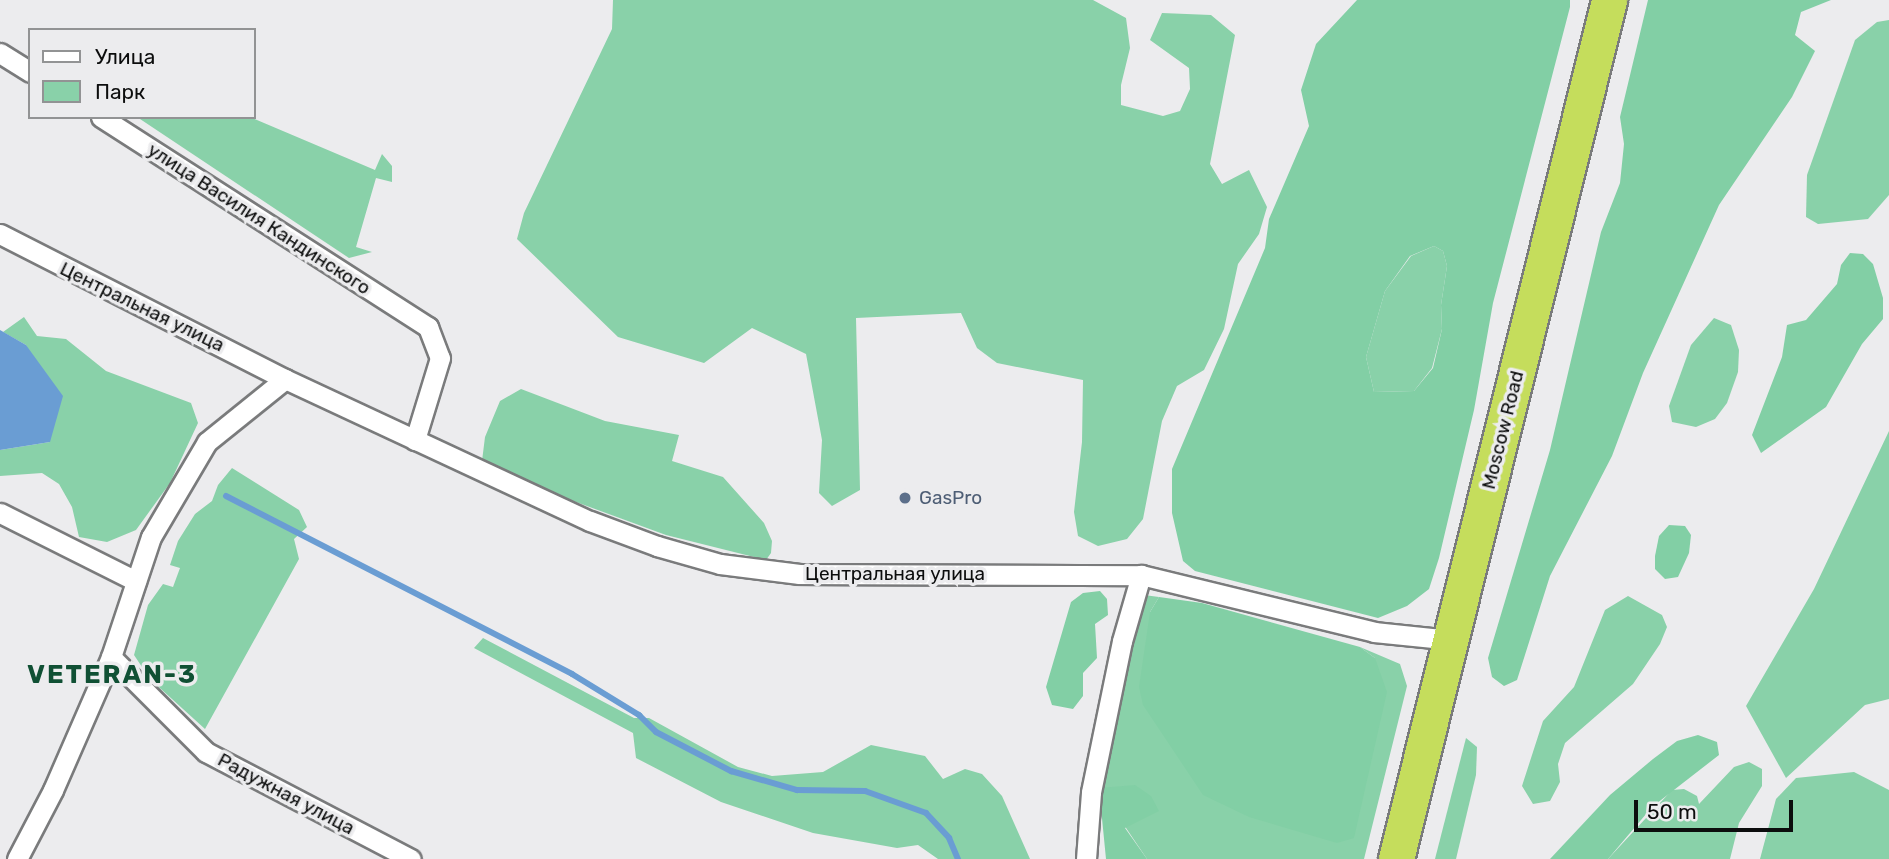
<!DOCTYPE html>
<html>
<head>
<meta charset="utf-8">
<style>
  body { margin:0 }
  #map { position:relative; width:1889px; height:859px; overflow:hidden; background:#ececee; font-family:Rubik,sans-serif }
  div>[style] { position:absolute }
  .green>* { inset:0; background:#89d1a9 }
  .forest>* { inset:0; background:#82cfa5 }
  .water>* { inset:0; background:#6a9dd3 }
  .stream>* { height:6px; margin:-3px; padding:0 3px; transform-origin:3px; border-radius:3px; background:#6a9dd3 }
  .roads { filter:drop-shadow(2px 0 #7a7b7c) drop-shadow(-2px 0 #7a7b7c) drop-shadow(0 2px #7a7b7c) drop-shadow(0 -2px #7a7b7c) }
  .street>* { height:19px; margin:-9.5px; padding:0 9.5px; transform-origin:9.5px; border-radius:9.5px; background:#fff }
  .highway>* { height:35px; margin:-17.5px; padding:0 17.5px; transform-origin:17.5px; border-radius:17.5px; background:#c5dd5c }
  .dots>* { width:19px; height:19px; translate:-50% -50%; box-sizing:border-box; border:4px solid #ececee; border-radius:50% }
  span { translate:-50% -50%; white-space:nowrap; text-align:center; line-height:1.15; -webkit-text-stroke:7px #ececee; paint-order:stroke }
  .street-label { font-size:19px; color:#0c0d0d }
  .service-label { font-size:19px; color:#4e5e75 }
  .left { translate:0 -50%; text-align:left }
  .district-label { font-size:26px; color:#105034; font-weight:700; letter-spacing:2px }
  .legend { position:absolute; left:28px; top:28px; width:228px; height:91px; box-sizing:border-box; background:#ececee; border:2px solid #929394; margin:0; padding:9px 12px; list-style:none; font-size:21px; color:#0c0d0d }
  .legend li { display:flex; align-items:center; gap:14px; height:35px }
  .legend b { width:35px; border:2px solid #929394 }
  .scale { position:absolute; left:1634px; top:800px; width:159px; height:32px; box-sizing:border-box; border:4px solid #0c0d0d; border-top:0; padding-left:9px; font-size:21px; line-height:24px; white-space:nowrap; color:#0c0d0d; -webkit-text-stroke:5px #ececee; paint-order:stroke }
</style>
</head>
<body>
<div id="map">
  <div class="green">
    <i style="clip-path:polygon(613px 0,1093px 0,1126px 18px,1130px 48px,1121px 85px,1121px 105px,1163px 116px,1180px 111px,1190px 89px,1189px 68px,1150px 40px,1162px 13px,1211px 15px,1235px 35px,1210px 164px,1222px 184px,1249px 170px,1267px 207px,1259px 234px,1238px 264px,1224px 329px,1204px 370px,1177px 386px,1162px 421px,1143px 519px,1127px 539px,1098px 546px,1078px 536px,1074px 512px,1082px 442px,1083px 380px,997px 363px,977px 348px,961px 313px,856px 318px,860px 490px,832px 506px,819px 493px,822px 440px,806px 354px,752px 328px,704px 363px,618px 337px,517px 239px,524px 213px,612px 29px)"></i>
    <i style="clip-path:polygon(1889px 20px,1889px 195px,1868px 219px,1818px 224px,1806px 217px,1807px 175px,1855px 40px,1877px 22px)"></i>
    <i style="clip-path:polygon(137px 117px,250px 117px,375px 170px,382px 154px,392px 166px,392px 182px,376px 178px,356px 247px,372px 252px,349px 258px)"></i>
    <i style="clip-path:polygon(1434px 246px,1443px 251px,1447px 266px,1441px 305px,1442px 329px,1432px 368px,1414px 391px,1374px 392px,1366px 357px,1385px 291px,1411px 256px)"></i>
    <i style="clip-path:polygon(24px 317px,37px 336px,66px 339px,106px 371px,191px 403px,198px 423px,170px 483px,136px 530px,107px 542px,79px 537px,72px 507px,59px 484px,42px 473px,0 476px,0 450px,50px 442px,26px 345px,3px 332px)"></i>
    <i style="clip-path:polygon(1714px 318px,1731px 325px,1739px 350px,1738px 372px,1727px 403px,1715px 419px,1696px 427px,1672px 422px,1669px 406px,1691px 345px)"></i>
    <i style="clip-path:polygon(521px 389px,605px 421px,679px 435px,672px 461px,723px 477px,764px 523px,772px 541px,771px 553px,766px 560px,666px 535px,546px 491px,482px 461px,485px 437px,500px 401px)"></i>
    <i style="clip-path:polygon(1889px 431px,1889px 699px,1865px 705px,1786px 778px,1746px 706px,1814px 589px)"></i>
    <i style="clip-path:polygon(232px 468px,299px 510px,307px 527px,294px 539px,299px 559px,205px 729px,150px 679px,134px 655px,148px 605px,163px 584px,173px 587px,180px 568px,170px 565px,178px 541px,195px 514px,212px 501px,218px 485px)"></i>
    <i style="clip-path:polygon(1144px 595px,1159px 597px,1150px 612px,1375px 658px,1360px 647px,1400px 664px,1407px 686px,1364px 859px,1147px 859px,1099px 788px,1107px 690px)"></i>
    <i style="clip-path:polygon(1628px 596px,1662px 615px,1667px 627px,1660px 644px,1633px 684px,1565px 743px,1558px 764px,1560px 782px,1550px 801px,1533px 804px,1522px 786px,1543px 721px,1574px 687px,1605px 610px)"></i>
    <i style="clip-path:polygon(483px 638px,634px 718px,649px 718px,738px 767px,772px 776px,823px 772px,871px 745px,925px 756px,943px 779px,965px 769px,982px 774px,1002px 796px,1030px 859px,938px 859px,918px 845px,897px 848px,813px 833px,721px 802px,636px 758px,633px 733px,474px 648px)"></i>
    <i style="clip-path:polygon(1466px 738px,1477px 747px,1476px 775px,1456px 859px,1435px 859px)"></i>
    <i style="clip-path:polygon(1749px 762px,1762px 769px,1762px 786px,1739px 823px,1730px 859px,1608px 859px,1672px 790px,1684px 789px,1697px 796px,1699px 804px,1734px 767px)"></i>
    <i style="clip-path:polygon(1854px 772px,1889px 790px,1889px 859px,1760px 859px,1776px 799px,1796px 778px)"></i>
  </div>
  <div class="forest">
    <i style="clip-path:polygon(evenodd,1357px 0,1570px 0,1570px 7px,1493px 303px,1474px 410px,1439px 558px,1429px 589px,1407px 606px,1378px 618px,1195px 571px,1183px 561px,1172px 513px,1172px 469px,1265px 248px,1269px 219px,1309px 126px,1301px 90px,1316px 44px,1357px 0,1434px 246px,1443px 251px,1447px 266px,1441px 305px,1442px 329px,1433px 368px,1414px 391px,1374px 392px,1366px 357px,1385px 291px,1410px 256px,1434px 246px)"></i>
    <i style="clip-path:polygon(1648px 0,1831px 0,1801px 12px,1795px 35px,1815px 51px,1792px 97px,1719px 205px,1643px 373px,1612px 456px,1550px 576px,1517px 680px,1504px 686px,1492px 677px,1488px 658px,1550px 450px,1601px 232px,1620px 183px,1624px 144px,1620px 117px)"></i>
    <i style="clip-path:polygon(1850px 253px,1863px 254px,1873px 264px,1883px 298px,1883px 319px,1862px 344px,1826px 407px,1761px 453px,1752px 435px,1782px 357px,1787px 325px,1806px 320px,1837px 284px,1841px 265px)"></i>
    <i style="clip-path:polygon(1669px 525px,1685px 526px,1691px 535px,1689px 553px,1678px 577px,1665px 579px,1655px 569px,1655px 556px,1659px 536px)"></i>
    <i style="clip-path:polygon(1100px 591px,1107px 599px,1108px 615px,1095px 624px,1097px 658px,1083px 673px,1083px 696px,1073px 709px,1052px 705px,1046px 687px,1071px 602px,1083px 593px)"></i>
    <i style="clip-path:polygon(1159px 597px,1202px 603px,1360px 647px,1375px 658px,1387px 692px,1354px 838px,1337px 843px,1249px 817px,1203px 795px,1143px 705px,1139px 687px,1150px 612px)"></i>
    <i style="clip-path:polygon(1698px 735px,1717px 742px,1719px 755px,1652px 807px,1608px 859px,1550px 859px,1610px 795px,1653px 759px,1677px 741px)"></i>
    <i style="clip-path:polygon(1135px 785px,1151px 796px,1159px 811px,1125px 828px,1147px 859px,1106px 859px,1099px 788px)"></i>
  </div>
  <div class="water">
    <i style="clip-path:polygon(0 330px,26px 345px,63px 396px,50px 442px,0 450px)"></i>
  </div>
  <div class="stream">
    <i style="left:226px;top:496px;width:389px;rotate:27.2deg"></i>
    <i style="left:572px;top:674px;width:79px;rotate:31.5deg"></i>
    <i style="left:639px;top:715px;width:24px;rotate:45deg"></i>
    <i style="left:656px;top:732px;width:85px;rotate:27.5deg"></i>
    <i style="left:731px;top:771px;width:69px;rotate:16.1deg"></i>
    <i style="left:797px;top:790px;width:68px;rotate:0.8deg"></i>
    <i style="left:865px;top:791px;width:65px;rotate:19.8deg"></i>
    <i style="left:926px;top:813px;width:34px;rotate:47deg"></i>
    <i style="left:949px;top:838px;width:23px;rotate:67deg"></i>
  </div>
  <div class="roads">
    <div class="street">
      <i style="left:0;top:53px;width:36px;rotate:32deg"></i>
      <i style="left:101px;top:117px;width:389px;rotate:32.7deg"></i>
      <i style="left:428px;top:327px;width:33px;rotate:69deg"></i>
      <i style="left:440px;top:358px;width:86px;rotate:107deg"></i>
      <i style="left:0;top:234px;width:320px;rotate:27deg"></i>
      <i style="left:285px;top:379px;width:336px;rotate:25deg"></i>
      <i style="left:590px;top:521px;width:72px;rotate:20.5deg"></i>
      <i style="left:657px;top:546px;width:66px;rotate:15.9deg"></i>
      <i style="left:720px;top:564px;width:80px;rotate:7.2deg"></i>
      <i style="left:799px;top:574px;width:342px;rotate:0.2deg"></i>
      <i style="left:1141px;top:575px;width:240px;rotate:13.7deg"></i>
      <i style="left:1374px;top:632px;width:77px;rotate:5.9deg"></i>
      <i style="left:0;top:513px;width:152px;rotate:26.6deg"></i>
      <i style="left:111px;top:657px;width:134px;rotate:45deg"></i>
      <i style="left:206px;top:752px;width:231px;rotate:27.6deg"></i>
      <i style="left:17px;top:859px;width:78px;rotate:-62.4deg"></i>
      <i style="left:53px;top:790px;width:145px;rotate:-66.4deg"></i>
      <i style="left:111px;top:657px;width:126px;rotate:-71.6deg"></i>
      <i style="left:151px;top:537px;width:110px;rotate:-59.5deg"></i>
      <i style="left:207px;top:442px;width:100px;rotate:-38.9deg"></i>
      <i style="left:1086px;top:859px;width:67px;rotate:-85.7deg"></i>
      <i style="left:1091px;top:792px;width:154px;rotate:-78.4deg"></i>
      <i style="left:1122px;top:641px;width:69px;rotate:-73.9deg"></i>
    </div>
    <div class="highway">
      <i style="left:1396px;top:859px;width:885px;rotate:-76.07deg"></i>
    </div>
  </div>
  <div class="dots">
    <i style="left:905px;top:498px;background:#5c6f8a"></i>
  </div>
  <div class="street-label">
    <span style="left:259px;top:219px;rotate:33deg">улица Василия Кандинского</span>
    <span style="left:142px;top:307px;rotate:26deg">Центральная улица</span>
    <span style="left:1503px;top:430px;rotate:-76deg">Moscow Road</span>
    <span style="left:895px;top:574px">Центральная улица</span>
    <span style="left:286px;top:794px;rotate:28deg">Радужная улица</span>
  </div>
  <div class="service-label">
    <span class="left" style="left:919px;top:498px">GasPro</span>
  </div>
  <div class="district-label">
    <span style="left:112px;top:675px">VETERAN-3</span>
  </div>
  <ul class="legend">
  <li><b style="height:9px;background:#fff"></b>Улица</li>
  <li><b style="height:19px;background:#89d1a9"></b>Парк</li>
  </ul>
  <div class="scale">50 m</div>
</div>
</body>
</html>
